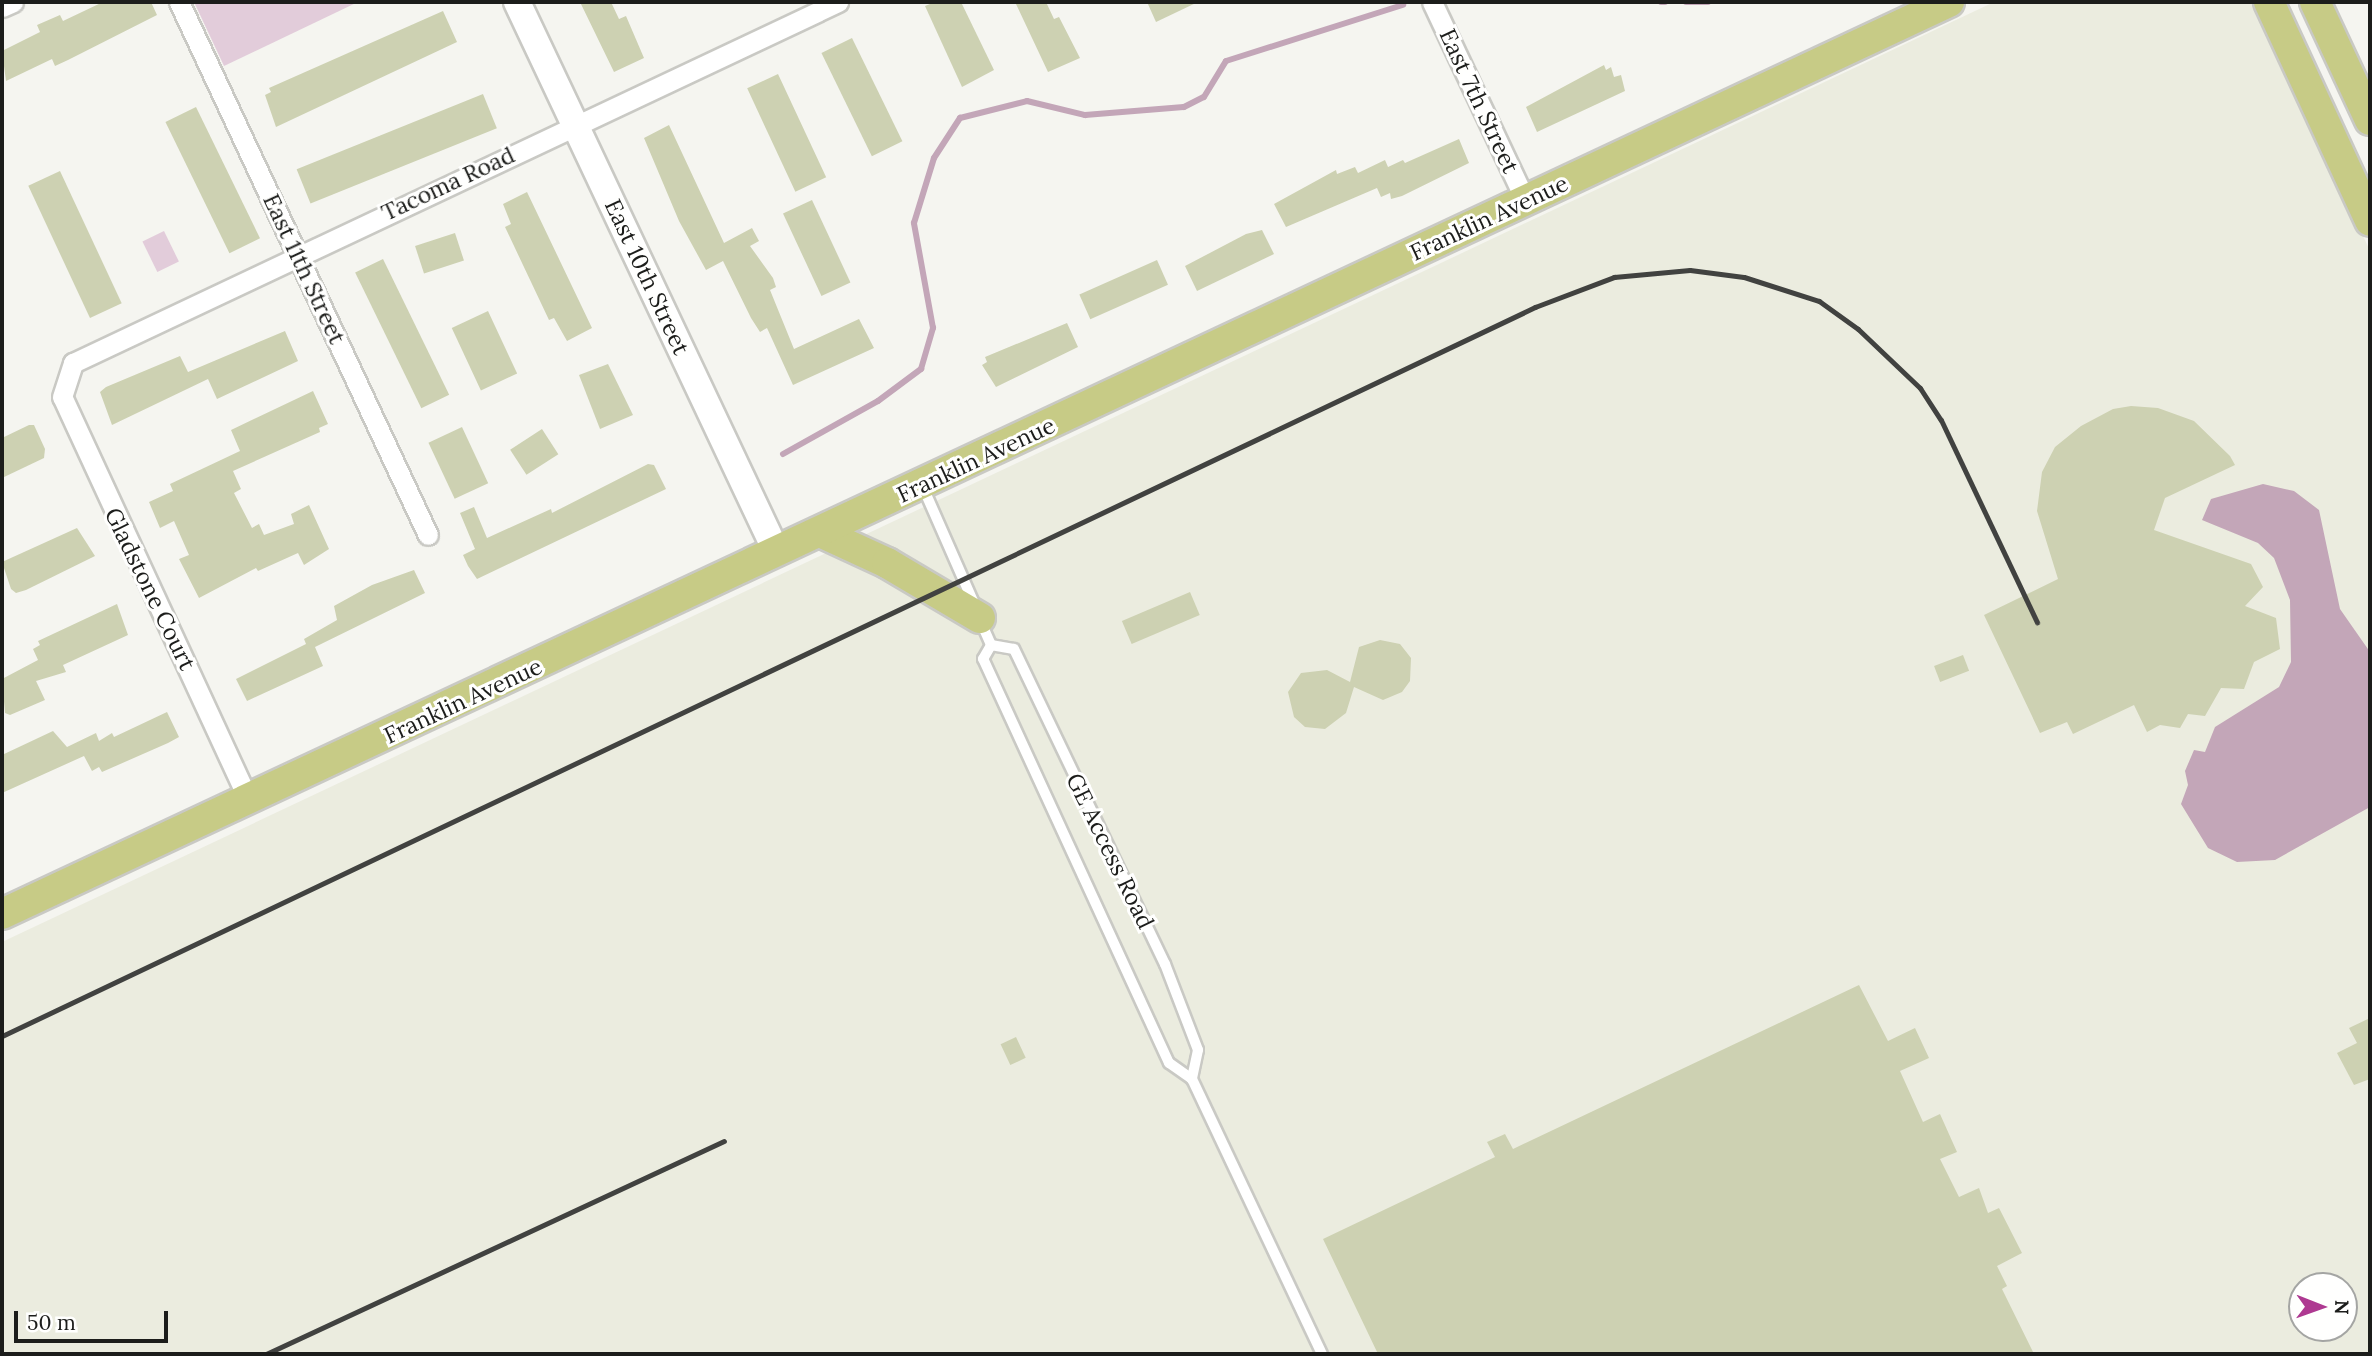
<!DOCTYPE html>
<html>
<head>
<meta charset="utf-8">
<style>
  body { margin:0 }
  #map { position:relative; width:2372px; height:1356px; overflow:hidden; background:#f5f5f0; font-family:Lora,serif }
  div>[style] { position:absolute }
  .built>* { inset:0; background:#ebecdf }
  .green>* { inset:0; background:#e2ccda; transform-origin:0 0 }
  .water>* { inset:0; background:#c3a6b8 }
  .stream>* { height:6px; margin:-3px; padding:0 3px; transform-origin:3px; border-radius:3px; background:#c3a6b8 }
  .building>* { inset:0; background:#cdd1b2; transform-origin:0 0 }
  .roads { filter:drop-shadow(2px 0 #c9c9c4) drop-shadow(-2px 0 #c9c9c4) drop-shadow(0 2px #c9c9c4) drop-shadow(0 -2px #c9c9c4) }
  .lane>* { height:10px; margin:-5px; padding:0 5px; transform-origin:5px; border-radius:5px; background:#fff }
  .street>* { height:19px; margin:-9.5px; padding:0 9.5px; transform-origin:9.5px; border-radius:9.5px; background:#fff }
  .secondary>* { height:26px; margin:-13px; padding:0 13px; transform-origin:13px; border-radius:13px; background:#fff }
  .primary>* { height:30px; margin:-15px; padding:0 15px; transform-origin:15px; border-radius:15px; background:#c7cb86 }
  .rail>* { height:5px; margin:-2.5px; padding:0 2.5px; transform-origin:2.5px; border-radius:2.5px; background:#414240 }
  span { translate:-50% -50%; white-space:nowrap; text-align:center; line-height:1.15; -webkit-text-stroke:6px #fffffe; paint-order:stroke }
  .street-label { font-size:23px; color:#1c1d1b }
  .frame { position:absolute; inset:0; border:4px solid #1c1d1b; pointer-events:none }
  .north { position:absolute; left:2288px; top:1272px; width:70px; height:70px; box-sizing:border-box; background:#fffffe; border:2px solid #a4a5a3; border-radius:50%; rotate:91deg; font-size:19px; font-weight:700; line-height:28px; text-align:center; color:#1c1d1b }
  .north::after { content:''; display:block; margin:auto; width:24px; height:32px; background:#ae3991; clip-path:polygon(50% 0,100% 100%,50% 72%,0 100%) }
  .scale { position:absolute; left:14px; top:1311px; width:154px; height:32px; box-sizing:border-box; border:4px solid #1c1d1b; border-top:0; padding-left:9px; font-size:21px; line-height:24px; white-space:nowrap; color:#1c1d1b; -webkit-text-stroke:5px #fffffe; paint-order:stroke }
</style>
</head>
<body>
<div id="map">
  <div class="built">
    <i style="clip-path:polygon(evenodd,1994px 2px,2255px 2px,2370px 251px,2370px 1354px,2px 1354px,2px 942px,1994px 2px,2302px 1286px,2344px 1286px,2344px 1328px,2302px 1328px,2302px 1286px)"></i>
  </div>
  <div class="green">
    <i style="clip-path:polygon(194px 2px,358px 2px,224px 66px)"></i>
    <i style="left:164px;top:231px;width:34px;height:24px;rotate:64deg"></i>
  </div>
  <div class="water">
    <i style="clip-path:polygon(2263px 484px,2294px 491px,2319px 510px,2340px 609px,2370px 652px,2370px 807px,2275px 860px,2237px 862px,2208px 848px,2181px 804px,2188px 785px,2185px 771px,2194px 750px,2205px 752px,2215px 727px,2279px 687px,2291px 662px,2290px 600px,2274px 558px,2258px 543px,2202px 520px,2211px 499px)"></i>
  </div>
  <div class="stream">
    <i style="left:1661px;top:2px;width:4px"></i>
    <i style="left:1686px;top:2px;width:22px"></i>
    <i style="left:783px;top:454px;width:109px;rotate:-29.2deg"></i>
    <i style="left:878px;top:401px;width:54px;rotate:-36.7deg"></i>
    <i style="left:921px;top:369px;width:43px;rotate:-73.7deg"></i>
    <i style="left:933px;top:328px;width:107px;rotate:-100.3deg"></i>
    <i style="left:914px;top:223px;width:68px;rotate:-72.9deg"></i>
    <i style="left:934px;top:158px;width:48px;rotate:-57deg"></i>
    <i style="left:960px;top:118px;width:69px;rotate:-14.2deg"></i>
    <i style="left:1027px;top:101px;width:60px;rotate:13.6deg"></i>
    <i style="left:1085px;top:115px;width:99px;rotate:-4.6deg"></i>
    <i style="left:1184px;top:107px;width:22px;rotate:-27deg"></i>
    <i style="left:1204px;top:97px;width:42px;rotate:-58.6deg"></i>
    <i style="left:1226px;top:61px;width:186px;rotate:-17.6deg"></i>
  </div>
  <div class="building">
    <i style="clip-path:polygon(103px 2px,151px 2px,157px 15px,68px 60px,55px 66px,52px 59px,6px 81px,2px 51px,40px 32px,37px 25px,60px 15px,63px 21px)"></i>
    <i style="clip-path:polygon(580px 2px,611px 2px,619px 19px,626px 16px,644px 58px,614px 72px)"></i>
    <i style="clip-path:polygon(935px 2px,961px 2px,994px 70px,962px 87px,925px 6px)"></i>
    <i style="clip-path:polygon(1015px 2px,1046px 2px,1054px 19px,1059px 17px,1080px 58px,1048px 72px)"></i>
    <i style="clip-path:polygon(1147px 2px,1198px 2px,1156px 22px)"></i>
    <i style="clip-path:polygon(443px 11px,457px 42px,276px 127px,265px 95px,271px 92px,269px 88px)"></i>
    <i style="left:852px;top:38px;width:115px;height:34px;rotate:64deg"></i>
    <i style="clip-path:polygon(1604px 65px,1606px 70px,1611px 67px,1614px 77px,1621px 75px,1625px 91px,1537px 132px,1526px 107px)"></i>
    <i style="left:778px;top:74px;width:114px;height:34px;rotate:65deg"></i>
    <i style="left:483px;top:94px;width:37px;height:201px;rotate:68deg"></i>
    <i style="left:196px;top:107px;width:146px;height:34px;rotate:64deg"></i>
    <i style="clip-path:polygon(669px 125px,724px 243px,752px 228px,759px 241px,750px 246px,773px 278px,776px 287px,770px 290px,794px 349px,859px 319px,874px 348px,793px 385px,767px 328px,760px 332px,751px 318px,723px 261px,706px 270px,679px 221px,644px 138px)"></i>
    <i style="clip-path:polygon(1459px 139px,1469px 163px,1402px 196px,1391px 199px,1390px 193px,1381px 197px,1377px 188px,1286px 227px,1274px 204px,1336px 170px,1337px 174px,1355px 167px,1358px 173px,1385px 160px,1388px 167px,1403px 160px,1405px 163px)"></i>
    <i style="left:60px;top:171px;width:146px;height:35px;rotate:65deg"></i>
    <i style="clip-path:polygon(527px 192px,592px 328px,567px 341px,554px 318px,549px 320px,505px 227px,511px 224px,503px 204px)"></i>
    <i style="left:812px;top:200px;width:91px;height:32px;rotate:65deg"></i>
    <i style="clip-path:polygon(1262px 230px,1274px 254px,1197px 291px,1185px 266px,1246px 234px)"></i>
    <i style="left:455px;top:233px;width:29px;height:42px;rotate:72deg"></i>
    <i style="left:383px;top:259px;width:151px;height:31px;rotate:64deg"></i>
    <i style="left:1157px;top:260px;width:27px;height:85px;rotate:66deg"></i>
    <i style="left:488px;top:311px;width:69px;height:40px;rotate:65deg"></i>
    <i style="clip-path:polygon(1067px 323px,1078px 347px,996px 387px,982px 365px,987px 362px,985px 357px)"></i>
    <i style="clip-path:polygon(285px 331px,298px 361px,217px 399px,208px 379px,112px 425px,100px 392px,106px 387px,180px 356px,188px 372px)"></i>
    <i style="clip-path:polygon(608px 364px,633px 415px,600px 429px,579px 375px)"></i>
    <i style="clip-path:polygon(313px 391px,328px 424px,319px 428px,320px 432px,233px 471px,241px 489px,234px 493px,252px 528px,259px 524px,264px 535px,294px 524px,291px 514px,309px 505px,329px 549px,304px 565px,298px 553px,258px 571px,256px 568px,199px 598px,179px 559px,189px 555px,174px 521px,160px 528px,149px 502px,173px 491px,170px 484px,240px 451px,231px 430px)"></i>
    <i style="clip-path:polygon(2131px 406px,2158px 408px,2194px 421px,2230px 456px,2235px 465px,2165px 498px,2154px 530px,2251px 564px,2263px 587px,2245px 606px,2276px 618px,2280px 649px,2254px 662px,2244px 689px,2221px 688px,2205px 716px,2188px 714px,2180px 728px,2160px 725px,2147px 732px,2134px 705px,2073px 734px,2067px 722px,2040px 733px,1984px 615px,2058px 579px,2037px 511px,2042px 472px,2055px 447px,2081px 426px,2113px 409px)"></i>
    <i style="clip-path:polygon(29px 425px,34px 425px,45px 449px,44px 458px,2px 478px,2px 438px)"></i>
    <i style="left:462px;top:427px;width:62px;height:37px;rotate:65deg"></i>
    <i style="left:542px;top:429px;width:30px;height:38px;rotate:57deg"></i>
    <i style="clip-path:polygon(648px 464px,654px 465px,666px 489px,477px 579px,468px 566px,463px 555px,475px 549px,460px 513px,474px 507px,487px 538px,551px 509px,552px 513px)"></i>
    <i style="clip-path:polygon(77px 528px,95px 556px,26px 590px,16px 593px,11px 589px,2px 562px)"></i>
    <i style="clip-path:polygon(414px 570px,425px 593px,315px 647px,323px 666px,247px 701px,236px 679px,306px 644px,304px 639px,337px 620px,334px 606px,372px 585px)"></i>
    <i style="left:1190px;top:592px;width:25px;height:74px;rotate:67deg"></i>
    <i style="clip-path:polygon(117px 604px,128px 635px,63px 665px,66px 672px,36px 681px,45px 700px,10px 715px,5px 713px,2px 679px,38px 660px,33px 649px,40px 645px,38px 641px)"></i>
    <i style="clip-path:polygon(1380px 640px,1400px 644px,1411px 658px,1410px 681px,1402px 692px,1383px 700px,1354px 687px,1346px 713px,1325px 729px,1305px 727px,1294px 717px,1288px 692px,1301px 673px,1327px 670px,1350px 682px,1359px 647px)"></i>
    <i style="left:1963px;top:655px;width:17px;height:31px;rotate:69deg"></i>
    <i style="clip-path:polygon(167px 712px,179px 737px,168px 743px,102px 772px,99px 767px,92px 771px,84px 756px,2px 793px,2px 755px,53px 731px,67px 747px,96px 733px,99px 741px,112px 733px,114px 737px)"></i>
    <i style="clip-path:polygon(1859px 985px,1888px 1041px,1915px 1028px,1929px 1058px,1900px 1071px,1923px 1122px,1940px 1114px,1957px 1152px,1940px 1159px,1959px 1197px,1979px 1188px,1988px 1213px,1999px 1208px,2022px 1253px,1997px 1266px,2007px 1286px,2002px 1289px,2034px 1354px,1378px 1354px,1323px 1239px,1495px 1157px,1487px 1142px,1505px 1134px,1513px 1149px)"></i>
    <i style="clip-path:polygon(2370px 1018px,2370px 1079px,2354px 1085px,2337px 1053px,2357px 1043px,2349px 1028px)"></i>
    <i style="left:1016px;top:1037px;width:23px;height:17px;rotate:65deg"></i>
  </div>
  <div class="roads">
    <div class="lane">
      <i style="left:922px;top:485px;width:132px;rotate:66.3deg"></i>
      <i style="left:980px;top:620px;width:27px;rotate:66deg"></i>
      <i style="left:991px;top:645px;width:23px;rotate:10deg"></i>
      <i style="left:1014px;top:649px;width:349px;rotate:64.4deg"></i>
      <i style="left:1165px;top:964px;width:92px;rotate:69deg"></i>
      <i style="left:1198px;top:1050px;width:30px;rotate:102deg"></i>
      <i style="left:1192px;top:1079px;width:28px;rotate:-145deg"></i>
      <i style="left:1169px;top:1063px;width:445px;rotate:-114.7deg"></i>
      <i style="left:983px;top:659px;width:16px;rotate:-60deg"></i>
      <i style="left:1192px;top:1079px;width:304px;rotate:64.7deg"></i>
    </div>
    <div class="street">
      <i style="left:179px;top:2px;width:588px;rotate:64.96deg"></i>
      <i style="left:1432px;top:2px;width:219px;rotate:64.8deg"></i>
      <i style="left:2px;top:7px;width:12px;rotate:-24deg"></i>
      <i style="left:249px;top:801px;width:445px;rotate:-114.8deg"></i>
      <i style="left:62px;top:397px;width:36px;rotate:-72deg"></i>
      <i style="left:73px;top:363px;width:846px;rotate:-25.26deg"></i>
    </div>
    <div class="secondary">
      <i style="left:517px;top:2px;width:609px;rotate:64.74deg"></i>
    </div>
    <div class="primary">
      <i style="left:2269px;top:2px;width:241px;rotate:65.2deg"></i>
      <i style="left:2315px;top:2px;width:130px;rotate:65deg"></i>
      <i style="left:822px;top:533px;width:72px;rotate:24.8deg"></i>
      <i style="left:887px;top:563px;width:108px;rotate:30.6deg"></i>
      <i style="left:2px;top:914px;width:2150px;rotate:-25.1deg"></i>
    </div>
  </div>
  <div class="rail">
    <i style="left:2px;top:1036px;width:1698px;rotate:-25.43deg"></i>
    <i style="left:1535px;top:307px;width:85px;rotate:-20.8deg"></i>
    <i style="left:1614px;top:277px;width:76px;rotate:-5.3deg"></i>
    <i style="left:1690px;top:270px;width:54px;rotate:7.4deg"></i>
    <i style="left:1744px;top:277px;width:79px;rotate:17.7deg"></i>
    <i style="left:1819px;top:301px;width:48px;rotate:35.7deg"></i>
    <i style="left:1858px;top:329px;width:86px;rotate:43.6deg"></i>
    <i style="left:1920px;top:388px;width:38px;rotate:57deg"></i>
    <i style="left:1941px;top:420px;width:224px;rotate:64.6deg"></i>
    <i style="left:266px;top:1354px;width:505px;rotate:-24.94deg"></i>
  </div>
  <div class="street-label">
    <span style="left:1479px;top:101px;rotate:65deg">East 7th Street</span>
    <span style="left:448px;top:184px;rotate:-25deg">Tacoma Road</span>
    <span style="left:1489px;top:218px;rotate:-25deg">Franklin Avenue</span>
    <span style="left:304px;top:269px;rotate:65deg">East 11th Street</span>
    <span style="left:647px;top:277px;rotate:65deg">East 10th Street</span>
    <span style="left:976px;top:460px;rotate:-25deg">Franklin Avenue</span>
    <span style="left:150px;top:589px;rotate:64deg">Gladstone Court</span>
    <span style="left:463px;top:701px;rotate:-25deg">Franklin Avenue</span>
    <span style="left:1110px;top:851px;rotate:64deg">GE Access Road</span>
  </div>
  <div class="frame"></div>
  <div class="north">N</div>
  <div class="scale">50 m</div>
</div>
</body>
</html>
